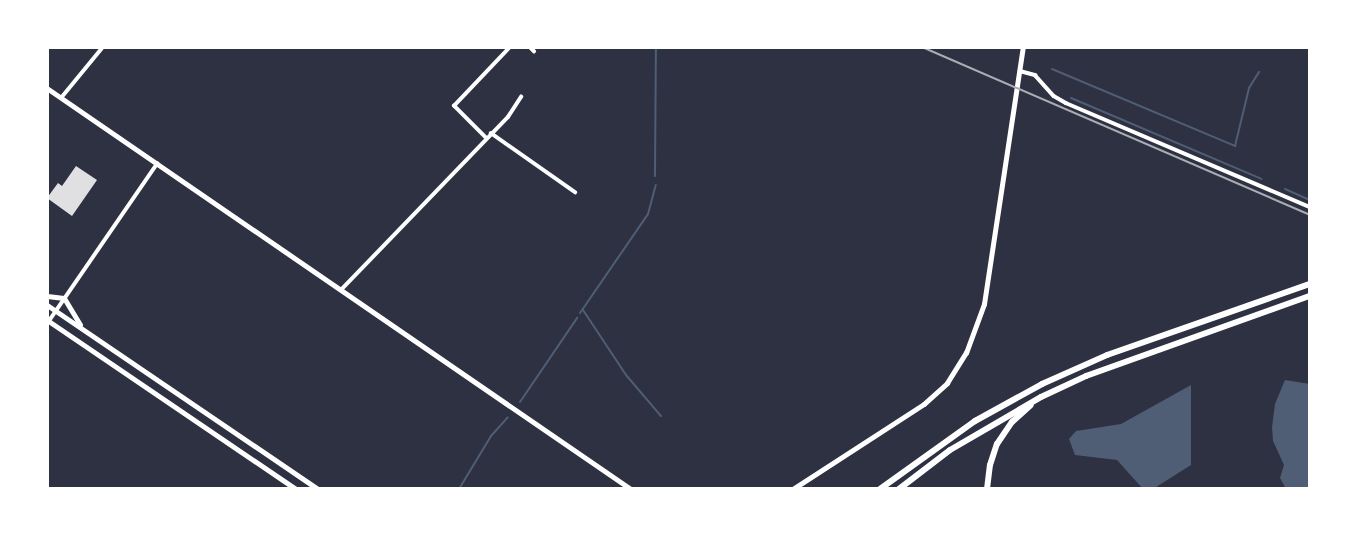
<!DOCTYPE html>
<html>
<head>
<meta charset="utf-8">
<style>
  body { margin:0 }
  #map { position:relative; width:1357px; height:536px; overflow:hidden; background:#2d3142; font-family:"Archivo Narrow",sans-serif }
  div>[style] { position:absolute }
  .water>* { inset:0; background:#4f5d75 }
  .stream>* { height:2px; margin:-1px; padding:0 1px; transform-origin:1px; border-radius:1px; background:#4f5d75 }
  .building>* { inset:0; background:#e0e0e3 }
  .minor>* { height:3.5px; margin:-1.75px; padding:0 1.75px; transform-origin:1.75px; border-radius:1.75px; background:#fff }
  .tertiary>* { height:4.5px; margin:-2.25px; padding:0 2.25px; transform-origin:2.25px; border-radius:2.25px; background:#fff }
  .primary>* { height:5px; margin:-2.5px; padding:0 2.5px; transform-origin:2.5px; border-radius:2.5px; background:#fff }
  .motorway>* { height:6px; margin:-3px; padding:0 3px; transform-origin:3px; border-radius:3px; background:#fff }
  .rail>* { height:2px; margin:-1px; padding:0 1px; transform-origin:1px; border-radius:1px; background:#abadb3 }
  span { translate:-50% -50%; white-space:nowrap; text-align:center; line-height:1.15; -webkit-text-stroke:7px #fff; paint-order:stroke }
  .frame { position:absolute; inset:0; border:49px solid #fff; pointer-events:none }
</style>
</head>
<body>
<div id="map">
  <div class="water">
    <i style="clip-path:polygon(1285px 380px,1310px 384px,1310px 489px,1286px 489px,1280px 478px,1284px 465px,1273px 441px,1272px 427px,1275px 404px)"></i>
    <i style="clip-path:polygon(1191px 385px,1191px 465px,1153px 489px,1143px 489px,1117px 460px,1075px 455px,1069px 439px,1076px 431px,1121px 424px)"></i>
  </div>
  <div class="stream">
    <i style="left:1052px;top:69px;width:199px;rotate:22.8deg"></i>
    <i style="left:1235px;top:146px;width:60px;rotate:-76.4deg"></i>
    <i style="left:1249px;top:88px;width:19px;rotate:-58deg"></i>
    <i style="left:1071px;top:98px;width:207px;rotate:23deg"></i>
    <i style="left:655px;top:176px;width:129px;rotate:-89.6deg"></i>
    <i style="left:1285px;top:189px;width:27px;rotate:24deg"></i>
    <i style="left:583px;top:310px;width:78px;rotate:56.5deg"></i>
    <i style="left:626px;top:375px;width:54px;rotate:49.5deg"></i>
    <i style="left:580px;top:313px;width:120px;rotate:-55.5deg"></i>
    <i style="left:648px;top:214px;width:30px;rotate:-75deg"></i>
    <i style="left:520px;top:402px;width:102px;rotate:-55.8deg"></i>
    <i style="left:459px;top:489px;width:62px;rotate:-58.9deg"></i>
    <i style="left:491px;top:436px;width:25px;rotate:-48deg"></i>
  </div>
  <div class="building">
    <i style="clip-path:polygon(76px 166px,97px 180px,72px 216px,47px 198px,58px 183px,62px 186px)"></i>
  </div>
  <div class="minor">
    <i style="left:530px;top:47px;width:6px;rotate:45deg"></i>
    <i style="left:1020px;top:71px;width:16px;rotate:15deg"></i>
    <i style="left:1035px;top:75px;width:28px;rotate:48deg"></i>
    <i style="left:1054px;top:96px;width:14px;rotate:30deg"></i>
    <i style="left:1066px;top:103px;width:265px;rotate:23.1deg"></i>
    <i style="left:61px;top:98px;width:66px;rotate:-50.5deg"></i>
    <i style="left:491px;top:133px;width:103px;rotate:35.1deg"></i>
    <i style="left:486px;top:138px;width:45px;rotate:-135deg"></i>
    <i style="left:454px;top:106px;width:81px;rotate:-46.5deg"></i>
    <i style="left:341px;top:290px;width:240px;rotate:-46deg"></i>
    <i style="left:508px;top:117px;width:24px;rotate:-57deg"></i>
    <i style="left:49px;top:321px;width:191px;rotate:-55.5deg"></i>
  </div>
  <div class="tertiary">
    <i style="left:47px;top:88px;width:708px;rotate:34.48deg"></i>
    <i style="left:793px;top:489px;width:156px;rotate:-33deg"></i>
    <i style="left:924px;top:404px;width:31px;rotate:-42deg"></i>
    <i style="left:947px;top:383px;width:36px;rotate:-58deg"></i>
    <i style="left:966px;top:353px;width:52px;rotate:-69.8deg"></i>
    <i style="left:984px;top:304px;width:260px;rotate:-81.4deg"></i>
  </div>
  <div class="primary">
    <i style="left:47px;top:296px;width:17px;rotate:7deg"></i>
    <i style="left:64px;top:298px;width:31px;rotate:59deg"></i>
    <i style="left:47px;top:305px;width:328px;rotate:34.2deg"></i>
    <i style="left:47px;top:320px;width:301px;rotate:34.2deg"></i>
  </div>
  <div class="motorway">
    <i style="left:880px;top:489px;width:117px;rotate:-35.6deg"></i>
    <i style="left:975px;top:421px;width:77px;rotate:-28.9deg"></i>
    <i style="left:1042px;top:384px;width:71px;rotate:-24deg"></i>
    <i style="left:1107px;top:355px;width:215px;rotate:-19.3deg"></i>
    <i style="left:899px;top:489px;width:64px;rotate:-37.4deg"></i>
    <i style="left:950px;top:450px;width:105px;rotate:-30.2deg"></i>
    <i style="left:1041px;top:397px;width:50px;rotate:-25deg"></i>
    <i style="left:1086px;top:376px;width:238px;rotate:-19.7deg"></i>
    <i style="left:987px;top:489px;width:24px;rotate:-83deg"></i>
    <i style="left:990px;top:465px;width:22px;rotate:-72deg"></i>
    <i style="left:997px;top:444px;width:27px;rotate:-56deg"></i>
    <i style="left:1012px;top:422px;width:25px;rotate:-42deg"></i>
  </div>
  <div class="rail">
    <i style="left:922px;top:47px;width:423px;rotate:23.4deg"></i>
  </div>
  <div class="frame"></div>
</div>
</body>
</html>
